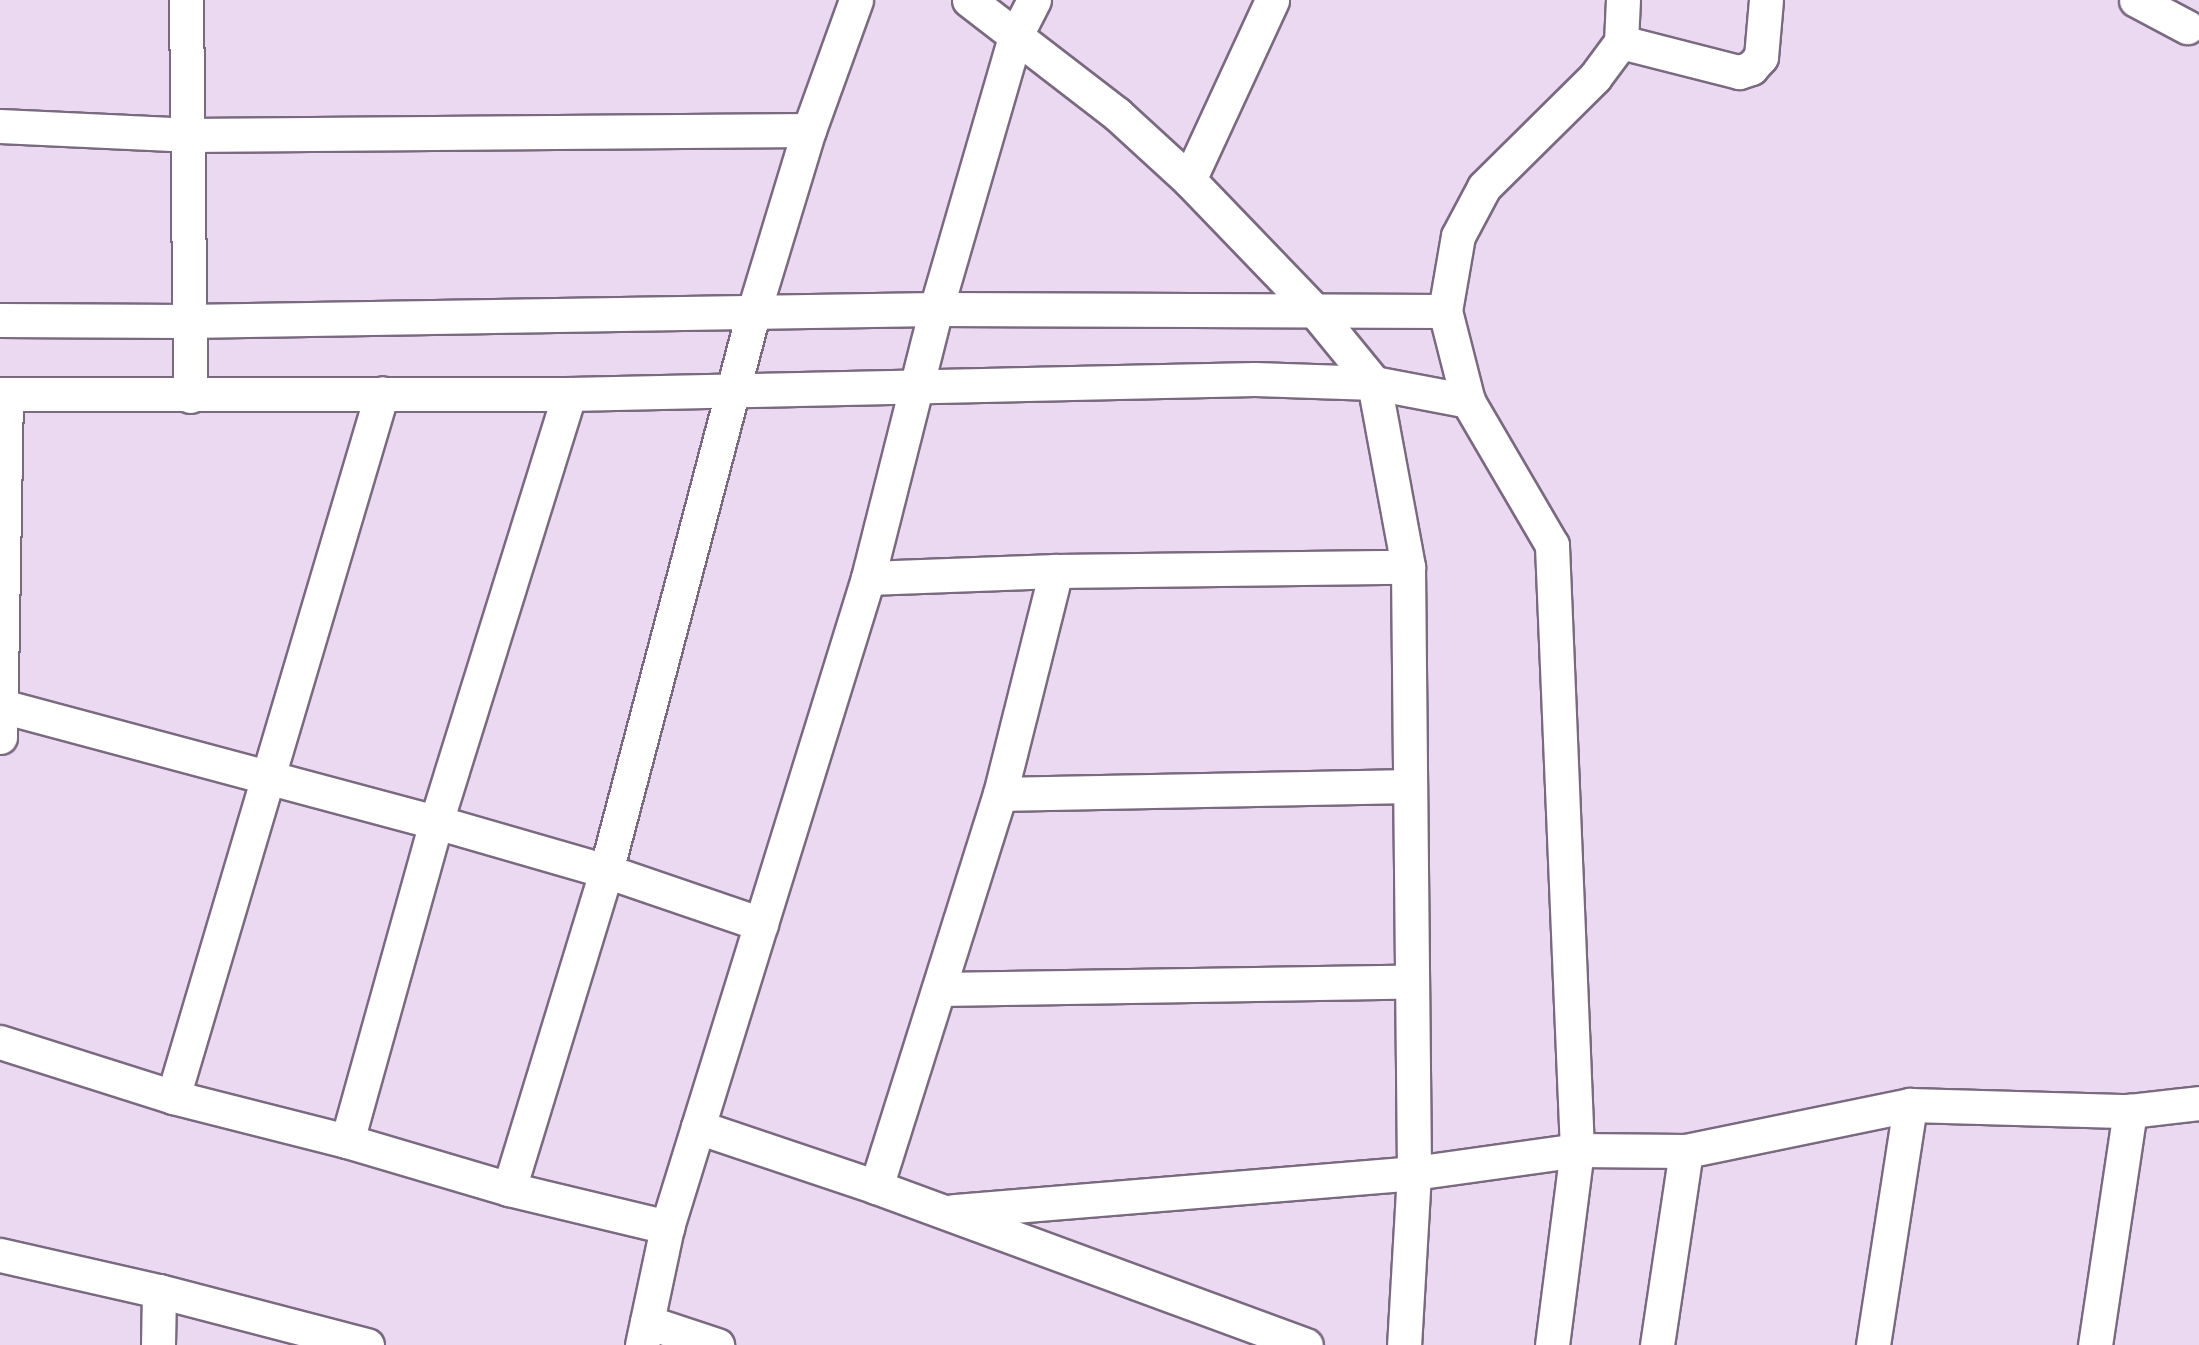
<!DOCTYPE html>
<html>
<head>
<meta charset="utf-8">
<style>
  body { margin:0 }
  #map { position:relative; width:2199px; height:1345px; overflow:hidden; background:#ebd9f2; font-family:Mulish,sans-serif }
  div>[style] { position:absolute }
  .roads { filter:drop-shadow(2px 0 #7a6a80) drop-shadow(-2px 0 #7a6a80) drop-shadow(0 2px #7a6a80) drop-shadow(0 -2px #7a6a80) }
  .street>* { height:33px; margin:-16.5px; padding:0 16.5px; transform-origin:16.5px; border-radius:16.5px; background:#fff }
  span { translate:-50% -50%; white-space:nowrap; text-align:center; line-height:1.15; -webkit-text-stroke:4.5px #ebd9f2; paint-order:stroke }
</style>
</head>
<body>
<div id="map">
  <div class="roads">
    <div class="street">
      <i style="left:186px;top:0;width:396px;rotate:89.4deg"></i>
      <i style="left:969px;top:0;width:187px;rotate:37.6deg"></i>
      <i style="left:1117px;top:114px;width:98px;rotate:42.5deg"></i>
      <i style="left:1189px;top:180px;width:182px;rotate:46.1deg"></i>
      <i style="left:1315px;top:311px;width:93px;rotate:50.7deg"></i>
      <i style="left:1374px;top:383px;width:187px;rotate:79.5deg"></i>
      <i style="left:1408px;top:567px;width:606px;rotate:89.43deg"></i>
      <i style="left:1414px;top:1173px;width:172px;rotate:93.3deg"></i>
      <i style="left:1034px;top:0;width:42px;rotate:117.2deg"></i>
      <i style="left:1015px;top:37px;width:283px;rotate:106.2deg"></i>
      <i style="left:936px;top:309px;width:277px;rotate:104.2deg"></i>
      <i style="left:868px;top:578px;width:575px;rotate:107.21deg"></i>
      <i style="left:698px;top:1127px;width:188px;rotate:18.6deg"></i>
      <i style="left:876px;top:1187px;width:458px;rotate:20.2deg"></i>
      <i style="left:2136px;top:0;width:58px;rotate:27.9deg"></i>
      <i style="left:1621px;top:42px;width:42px;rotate:-87.3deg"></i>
      <i style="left:0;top:126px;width:188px;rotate:2.7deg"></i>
      <i style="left:188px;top:135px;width:621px;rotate:-0.46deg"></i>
      <i style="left:1189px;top:180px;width:198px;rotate:-65.2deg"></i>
      <i style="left:0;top:320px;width:186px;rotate:0.3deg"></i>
      <i style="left:186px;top:321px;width:750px;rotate:-0.92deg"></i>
      <i style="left:936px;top:309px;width:509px;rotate:0.23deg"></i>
      <i style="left:0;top:394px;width:569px"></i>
      <i style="left:569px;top:394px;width:686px;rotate:-1.25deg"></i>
      <i style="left:1255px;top:379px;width:119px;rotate:1.9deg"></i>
      <i style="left:1374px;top:383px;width:96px;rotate:10.8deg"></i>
      <i style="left:868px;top:578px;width:188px;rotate:-2.1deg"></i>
      <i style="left:1056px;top:571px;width:352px;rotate:-0.7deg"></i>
      <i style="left:2px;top:706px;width:449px;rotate:15deg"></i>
      <i style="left:436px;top:822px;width:177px;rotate:16.1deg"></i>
      <i style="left:606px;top:871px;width:164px;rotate:18.9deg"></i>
      <i style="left:0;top:737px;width:343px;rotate:-89deg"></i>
      <i style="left:1000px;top:794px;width:408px;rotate:-1.1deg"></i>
      <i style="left:941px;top:989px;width:471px;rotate:-0.9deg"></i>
      <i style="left:0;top:1042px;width:182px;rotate:17.6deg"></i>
      <i style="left:173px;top:1097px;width:179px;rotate:14.2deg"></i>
      <i style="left:347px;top:1141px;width:169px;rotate:16.5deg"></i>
      <i style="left:509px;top:1189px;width:163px;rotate:13.5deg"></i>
      <i style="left:173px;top:1097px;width:734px;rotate:-73.47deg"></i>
      <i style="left:347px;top:1141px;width:331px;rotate:-74.4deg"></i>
      <i style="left:436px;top:822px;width:448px;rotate:-72.7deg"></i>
      <i style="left:876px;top:1187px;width:412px;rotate:-72.5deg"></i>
      <i style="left:1000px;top:794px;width:230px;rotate:-75.9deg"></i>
      <i style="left:509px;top:1189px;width:332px;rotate:-73deg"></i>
      <i style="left:606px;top:871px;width:576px;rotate:-75.22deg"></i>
      <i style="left:753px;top:314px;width:192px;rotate:-73.1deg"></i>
      <i style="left:809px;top:130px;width:138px;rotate:-70.1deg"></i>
      <i style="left:954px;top:1211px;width:462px;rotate:-4.7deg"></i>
      <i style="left:1414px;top:1173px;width:165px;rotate:-8deg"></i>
      <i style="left:1577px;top:1150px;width:109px;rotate:0.5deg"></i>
      <i style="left:1686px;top:1151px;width:229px;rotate:-11.6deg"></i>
      <i style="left:1910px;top:1105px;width:220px;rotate:1.6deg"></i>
      <i style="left:2130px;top:1111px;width:69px;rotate:-6.6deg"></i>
      <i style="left:0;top:1255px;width:163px;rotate:12.8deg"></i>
      <i style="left:159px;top:1291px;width:215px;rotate:14.6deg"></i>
      <i style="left:647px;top:1322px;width:74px;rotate:18.2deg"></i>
      <i style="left:158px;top:1345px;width:54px;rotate:-88.9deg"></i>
      <i style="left:642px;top:1345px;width:121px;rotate:-78deg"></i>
      <i style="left:667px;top:1227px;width:105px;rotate:-72.8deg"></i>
      <i style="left:1552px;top:1345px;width:197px;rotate:-82.7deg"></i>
      <i style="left:1577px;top:1150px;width:606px;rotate:-92.37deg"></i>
      <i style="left:1552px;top:545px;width:167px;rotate:-120.3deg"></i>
      <i style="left:1468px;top:401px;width:93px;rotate:-104.3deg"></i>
      <i style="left:1445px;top:311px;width:76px;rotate:-80.2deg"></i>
      <i style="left:1458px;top:236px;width:55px;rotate:-62deg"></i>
      <i style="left:1484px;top:187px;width:156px;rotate:-44.7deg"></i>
      <i style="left:1595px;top:77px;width:44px;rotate:-53.4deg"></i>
      <i style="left:1621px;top:42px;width:122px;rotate:14.3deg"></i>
      <i style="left:1739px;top:72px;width:13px;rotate:-18deg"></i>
      <i style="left:1751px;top:68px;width:15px;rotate:-48deg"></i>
      <i style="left:1761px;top:57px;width:57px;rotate:-85deg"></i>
      <i style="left:1657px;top:1345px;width:196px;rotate:-81.5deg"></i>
      <i style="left:1873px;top:1345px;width:243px;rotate:-81.2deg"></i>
      <i style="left:2095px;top:1345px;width:237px;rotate:-81.5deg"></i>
    </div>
  </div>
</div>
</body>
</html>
